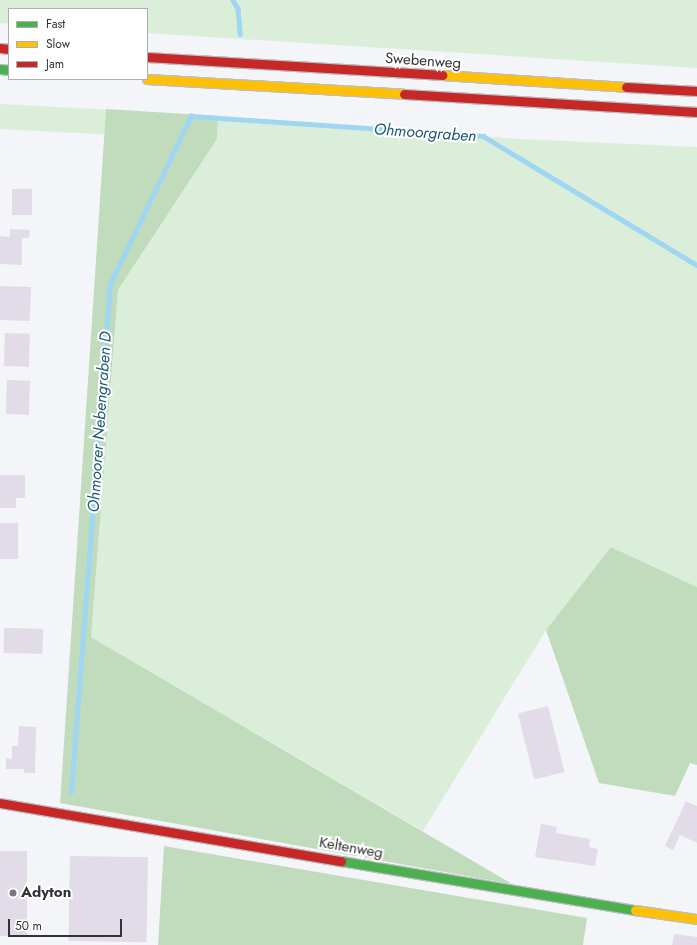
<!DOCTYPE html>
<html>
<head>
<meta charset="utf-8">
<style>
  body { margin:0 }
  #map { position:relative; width:697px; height:945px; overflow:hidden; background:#f3f5f8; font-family:Jost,sans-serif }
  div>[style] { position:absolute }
  .green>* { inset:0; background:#dbeed9; transform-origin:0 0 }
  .forest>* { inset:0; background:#c1dcbd }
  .stream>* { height:4.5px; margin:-2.25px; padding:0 2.25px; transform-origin:2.25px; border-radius:2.25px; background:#9fd6f2 }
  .building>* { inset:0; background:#e2dbe8; transform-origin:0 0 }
  .roads { filter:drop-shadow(1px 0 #bcbec0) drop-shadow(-1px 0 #bcbec0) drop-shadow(0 1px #bcbec0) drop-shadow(0 -1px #bcbec0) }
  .fast>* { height:9px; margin:-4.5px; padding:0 4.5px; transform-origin:4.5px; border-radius:4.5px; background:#4caf50 }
  .slow>* { height:9px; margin:-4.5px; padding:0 4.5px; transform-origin:4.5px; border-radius:4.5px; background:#ffc107 }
  .jam>* { height:9px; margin:-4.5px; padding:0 4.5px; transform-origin:4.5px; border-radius:4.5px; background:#c62828 }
  .dots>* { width:11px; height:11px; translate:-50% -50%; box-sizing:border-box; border:2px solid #fff; border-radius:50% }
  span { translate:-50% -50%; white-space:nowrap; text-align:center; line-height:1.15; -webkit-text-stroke:4px #fff; paint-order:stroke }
  .street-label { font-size:15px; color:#323336 }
  .poi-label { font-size:15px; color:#323336; font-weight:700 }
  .left { translate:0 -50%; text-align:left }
  .water-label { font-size:16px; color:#1d5874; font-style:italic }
  .legend { position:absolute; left:8px; top:8px; width:140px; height:72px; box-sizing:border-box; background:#fff; border:1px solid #adadaf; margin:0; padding:5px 7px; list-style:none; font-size:12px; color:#323336 }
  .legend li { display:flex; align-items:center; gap:8px; height:20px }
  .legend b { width:20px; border:1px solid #adadaf }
  .scale { position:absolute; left:8px; top:919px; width:114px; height:18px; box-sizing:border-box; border:2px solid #323336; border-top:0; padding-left:5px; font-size:12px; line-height:14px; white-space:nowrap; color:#323336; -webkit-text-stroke:3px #fff; paint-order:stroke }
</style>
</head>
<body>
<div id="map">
  <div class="green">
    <i style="clip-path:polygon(0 0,697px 0,697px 68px,147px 33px,147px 9px,9px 9px,9px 24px,0 23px)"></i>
    <i style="left:0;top:104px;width:106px;height:25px;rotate:3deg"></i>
    <i style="clip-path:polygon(218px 116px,519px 139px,697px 147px,697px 587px,611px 547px,546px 630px,423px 831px,91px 637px,118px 290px,217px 139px)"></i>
  </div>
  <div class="forest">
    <i style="clip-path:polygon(106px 109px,218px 116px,217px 139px,118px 290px,91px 637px,512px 884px,60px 803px)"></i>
    <i style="clip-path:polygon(611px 547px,697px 587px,697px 765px,690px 763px,675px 796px,599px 783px,546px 630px)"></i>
    <i style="clip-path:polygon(164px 846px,587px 918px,583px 945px,158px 945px)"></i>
  </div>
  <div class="stream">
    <i style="left:233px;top:0;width:10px;rotate:61deg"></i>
    <i style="left:238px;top:9px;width:25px;rotate:85deg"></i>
    <i style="left:71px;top:792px;width:509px;rotate:-85.61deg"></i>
    <i style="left:110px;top:284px;width:187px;rotate:-64.3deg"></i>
    <i style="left:191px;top:116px;width:293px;rotate:3.9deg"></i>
    <i style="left:483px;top:136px;width:250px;rotate:31.1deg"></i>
  </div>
  <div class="building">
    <i style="left:12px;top:189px;width:20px;height:26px"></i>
    <i style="clip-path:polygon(10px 229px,30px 230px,29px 238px,22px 238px,22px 265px,0 264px,0 236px,10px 237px)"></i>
    <i style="left:0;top:286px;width:31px;height:34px;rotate:2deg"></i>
    <i style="left:5px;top:333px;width:25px;height:33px;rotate:2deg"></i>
    <i style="left:7px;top:380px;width:23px;height:34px;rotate:2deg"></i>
    <i style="clip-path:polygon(0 475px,25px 475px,25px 498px,16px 498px,16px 508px,0 508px)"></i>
    <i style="left:0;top:523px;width:18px;height:36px"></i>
    <i style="left:4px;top:628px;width:39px;height:25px;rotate:1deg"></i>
    <i style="left:548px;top:706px;width:68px;height:31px;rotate:76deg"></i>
    <i style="clip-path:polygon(19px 726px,36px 727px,35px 773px,24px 773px,24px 769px,6px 769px,6px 758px,12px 759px,12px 746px,18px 746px)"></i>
    <i style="clip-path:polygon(686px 801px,697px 806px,697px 843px,680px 835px,673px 850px,665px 846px)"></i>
    <i style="clip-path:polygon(541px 824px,557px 827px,556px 833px,590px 839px,589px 847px,598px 849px,595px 866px,535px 857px)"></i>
    <i style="left:0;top:851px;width:27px;height:85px"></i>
    <i style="left:70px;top:856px;width:78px;height:85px;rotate:1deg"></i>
    <i style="clip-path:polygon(674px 934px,697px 937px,697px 945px,672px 945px)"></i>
  </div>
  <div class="roads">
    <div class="fast">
      <i style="left:0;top:69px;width:9px;rotate:6deg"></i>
      <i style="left:341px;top:861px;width:298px;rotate:9.5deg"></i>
    </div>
    <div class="slow">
      <i style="left:442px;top:75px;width:184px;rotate:3.7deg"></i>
      <i style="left:147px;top:79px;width:257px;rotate:3.3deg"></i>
      <i style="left:635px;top:910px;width:63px;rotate:8.3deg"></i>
    </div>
    <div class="jam">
      <i style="left:0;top:48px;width:9px;rotate:6deg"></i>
      <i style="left:147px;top:57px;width:296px;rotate:3.5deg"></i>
      <i style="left:626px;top:87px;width:71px;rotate:3.2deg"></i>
      <i style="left:404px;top:94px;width:294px;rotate:3.5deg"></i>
      <i style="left:0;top:803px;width:346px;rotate:9.7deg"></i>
    </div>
  </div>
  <div class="dots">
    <i style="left:13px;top:893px;background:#76777a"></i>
  </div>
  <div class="street-label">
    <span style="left:423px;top:61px;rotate:4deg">Swebenweg</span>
    <span style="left:351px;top:848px;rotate:10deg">Keltenweg</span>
  </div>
  <div class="poi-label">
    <span class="left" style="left:21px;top:893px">Adyton</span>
  </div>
  <div class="water-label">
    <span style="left:425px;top:133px;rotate:4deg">Ohmoorgraben</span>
    <span style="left:100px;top:422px;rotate:-86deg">Ohmoorer Nebengraben D</span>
  </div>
  <ul class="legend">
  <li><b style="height:5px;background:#4caf50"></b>Fast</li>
  <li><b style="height:5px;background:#ffc107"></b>Slow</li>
  <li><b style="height:5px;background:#c62828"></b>Jam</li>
  </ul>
  <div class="scale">50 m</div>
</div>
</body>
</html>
